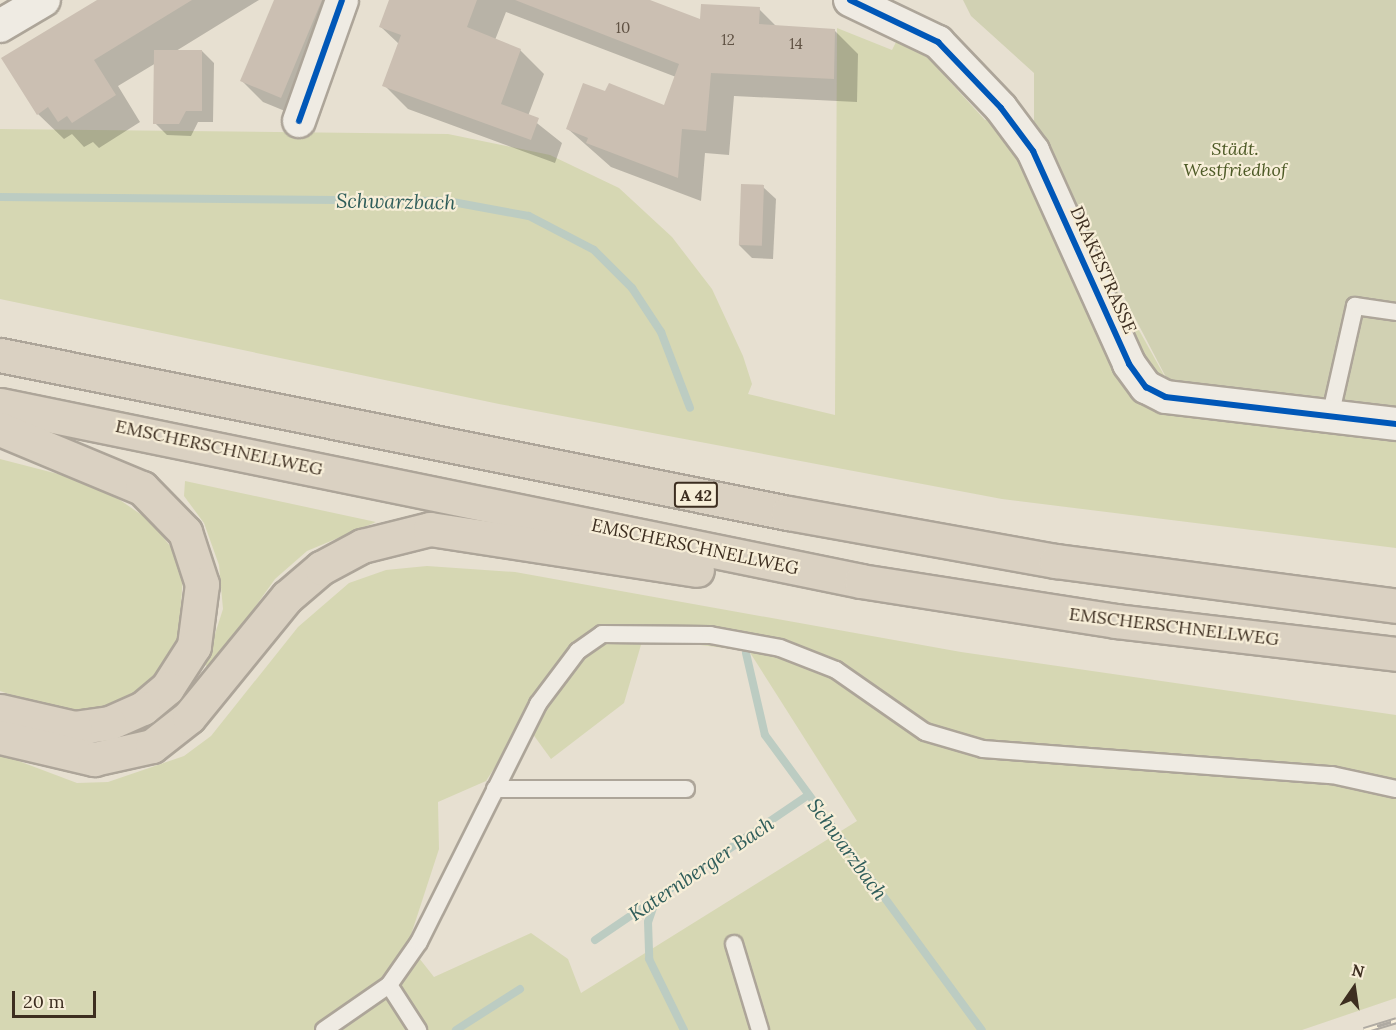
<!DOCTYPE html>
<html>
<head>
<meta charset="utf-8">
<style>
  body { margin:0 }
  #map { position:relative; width:1396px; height:1030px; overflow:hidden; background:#e7e0d1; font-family:Lora,serif }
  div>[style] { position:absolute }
  .green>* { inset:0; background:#d6d7b3 }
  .cemetery>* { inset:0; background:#d1d1b3 }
  .shadow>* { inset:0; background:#0003 }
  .stream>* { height:8px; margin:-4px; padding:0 4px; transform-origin:4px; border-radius:4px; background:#bcccc2 }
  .building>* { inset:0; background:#cbbfb2; transform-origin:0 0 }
  .roads { filter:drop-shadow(2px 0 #ada599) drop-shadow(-2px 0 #ada599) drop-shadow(0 2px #ada599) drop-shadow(0 -2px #ada599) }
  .lane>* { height:16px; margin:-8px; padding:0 8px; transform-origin:8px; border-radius:8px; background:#efebe3 }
  .street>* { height:32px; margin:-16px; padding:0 16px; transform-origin:16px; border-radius:16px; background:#efebe3 }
  .highway>* { height:33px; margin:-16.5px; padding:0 16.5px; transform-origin:16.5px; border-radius:16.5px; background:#dad1c2 }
  .rail>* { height:7px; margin-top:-3.5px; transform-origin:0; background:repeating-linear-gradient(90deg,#f7eed8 0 14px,#afaaa2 0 28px); box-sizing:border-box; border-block:2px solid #afaaa2 }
  .cycleway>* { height:6px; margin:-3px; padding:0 3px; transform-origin:3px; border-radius:3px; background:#0057b8 }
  span { translate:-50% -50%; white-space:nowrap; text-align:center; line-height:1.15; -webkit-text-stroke:4.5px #f7eed8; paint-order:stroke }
  .number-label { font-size:15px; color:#605244 }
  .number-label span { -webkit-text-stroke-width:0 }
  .shield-label span { padding:2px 4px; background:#f7eed8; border:2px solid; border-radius:4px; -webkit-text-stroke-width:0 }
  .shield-label { font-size:16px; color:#3d2e20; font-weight:700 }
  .park-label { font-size:18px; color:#4d5a26; font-style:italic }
  .street-label { font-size:18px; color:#3d2e20 }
  .water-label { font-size:20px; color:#2f5d5a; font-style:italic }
  .north { position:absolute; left:1324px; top:958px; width:60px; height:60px; -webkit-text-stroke:4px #f7eed8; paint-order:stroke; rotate:13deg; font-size:16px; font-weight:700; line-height:24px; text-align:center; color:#3d2e20 }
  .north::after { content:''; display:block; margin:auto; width:21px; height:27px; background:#3d2e20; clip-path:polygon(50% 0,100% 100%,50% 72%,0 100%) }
  .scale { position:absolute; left:12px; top:991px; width:84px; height:27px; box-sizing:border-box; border:3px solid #3d2e20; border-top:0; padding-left:8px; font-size:18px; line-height:21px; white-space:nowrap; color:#3d2e20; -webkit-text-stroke:4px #f7eed8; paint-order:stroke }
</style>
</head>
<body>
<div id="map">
  <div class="green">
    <i style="clip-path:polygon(837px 28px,892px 50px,897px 40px,928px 58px,985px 120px,1012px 101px,1180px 404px,1396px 426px,1396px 548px,1002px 499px,499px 404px,0 299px,0 129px,448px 134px,550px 155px,619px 188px,672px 237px,712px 289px,743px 356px,752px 384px,748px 394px,835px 415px)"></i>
    <i style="clip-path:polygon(0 459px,62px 475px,117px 498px,149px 520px,171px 547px,183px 576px,178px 645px,164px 671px,134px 697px,96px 711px,56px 710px,0 691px)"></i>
    <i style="clip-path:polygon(185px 481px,376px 522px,307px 551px,275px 579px,211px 669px,205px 665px,223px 609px,219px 565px,204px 523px,184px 496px)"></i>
    <i style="clip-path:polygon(evenodd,427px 566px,515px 572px,961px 652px,1396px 715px,1396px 998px,1302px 1030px,0 1030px,0 754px,77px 783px,108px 782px,184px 756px,211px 736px,298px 627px,349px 583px,386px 570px,427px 566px,643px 638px,749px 651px,857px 821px,581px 993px,568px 959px,531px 933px,434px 977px,408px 944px,439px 849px,438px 802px,486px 781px,524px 722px,551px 759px,624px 703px,643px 638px)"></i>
  </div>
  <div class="cemetery">
    <i style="clip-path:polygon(963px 0,1396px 0,1396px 426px,1180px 404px,1034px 125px,1034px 73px,971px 16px)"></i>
  </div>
  <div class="shadow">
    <i style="clip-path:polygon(98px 0,259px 0,176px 51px,202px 51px,214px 63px,213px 122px,198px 122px,191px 136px,167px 135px,155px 123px,156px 63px,118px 86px,140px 122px,99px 148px,93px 142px,84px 147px,72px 134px,64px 139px,38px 114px)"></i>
    <i style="clip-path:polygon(276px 0,351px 0,302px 118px,263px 102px,242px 81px)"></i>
    <i style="clip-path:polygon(390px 0,646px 0,702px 21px,759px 9px,777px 27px,834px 30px,858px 54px,857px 102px,734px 96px,729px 155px,705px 153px,701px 201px,611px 167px,568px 129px,606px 93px,665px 107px,676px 77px,506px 12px,495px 40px,520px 50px,544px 74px,528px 116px,562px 143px,555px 163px,408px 109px,384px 85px,399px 44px,381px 27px)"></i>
    <i style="clip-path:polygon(763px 187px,776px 199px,773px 259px,752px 258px,739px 245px)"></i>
  </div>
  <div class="stream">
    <i style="left:0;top:197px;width:447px;rotate:0.5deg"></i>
    <i style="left:447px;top:201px;width:83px;rotate:10.4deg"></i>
    <i style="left:529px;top:216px;width:73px;rotate:27.6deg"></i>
    <i style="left:594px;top:250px;width:54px;rotate:45deg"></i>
    <i style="left:632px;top:288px;width:53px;rotate:56.6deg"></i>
    <i style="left:661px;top:332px;width:81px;rotate:69.1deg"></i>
    <i style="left:746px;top:653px;width:84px;rotate:77deg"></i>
    <i style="left:765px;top:735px;width:366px;rotate:53.7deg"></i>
    <i style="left:655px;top:902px;width:21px;rotate:109deg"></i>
    <i style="left:648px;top:922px;width:37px;rotate:88deg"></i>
    <i style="left:649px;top:959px;width:79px;rotate:63.8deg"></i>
    <i style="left:595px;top:940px;width:258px;rotate:-34.2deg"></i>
    <i style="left:456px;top:1030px;width:76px;rotate:-32.6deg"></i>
  </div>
  <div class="building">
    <i style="clip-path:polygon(97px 0,192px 0,94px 60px,116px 95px,72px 123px,67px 116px,58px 122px,48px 107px,37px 115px,1px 58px)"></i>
    <i style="clip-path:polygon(274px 0,322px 0,281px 98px,240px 81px)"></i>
    <i style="clip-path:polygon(389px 0,477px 0,467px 27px,521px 49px,501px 104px,539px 118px,531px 140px,382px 86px,401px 35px,379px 27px)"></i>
    <i style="clip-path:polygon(515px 0,650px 0,700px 19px,701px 4px,760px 7px,759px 24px,835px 29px,834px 79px,711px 73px,706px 131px,682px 129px,678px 178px,586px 143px,588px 138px,566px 129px,583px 83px,605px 91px,609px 83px,664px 105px,679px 64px)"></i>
    <i style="clip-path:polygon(154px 50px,202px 50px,202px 111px,186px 111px,179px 124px,153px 124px)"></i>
    <i style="left:741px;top:184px;width:23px;height:61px;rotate:2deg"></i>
  </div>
  <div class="roads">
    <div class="lane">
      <i style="left:1330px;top:417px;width:114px;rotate:-77.3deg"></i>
      <i style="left:1355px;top:306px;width:41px;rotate:8.3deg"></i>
      <i style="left:495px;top:789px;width:191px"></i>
      <i style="left:734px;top:944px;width:90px;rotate:73.2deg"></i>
      <i style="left:389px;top:985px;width:54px;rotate:57.2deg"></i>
      <i style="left:324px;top:1030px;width:79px;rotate:-34.7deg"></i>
      <i style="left:389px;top:985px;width:52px;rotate:-55.1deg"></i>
      <i style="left:419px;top:942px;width:266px;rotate:-63.4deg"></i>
      <i style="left:538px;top:704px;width:66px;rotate:-53deg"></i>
      <i style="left:578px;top:651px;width:29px;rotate:-35deg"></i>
      <i style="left:602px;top:634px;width:108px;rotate:0.5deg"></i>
      <i style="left:710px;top:635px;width:71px;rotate:10.5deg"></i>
      <i style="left:780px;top:648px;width:60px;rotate:21.4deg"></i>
      <i style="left:836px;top:670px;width:108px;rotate:34.9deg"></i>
      <i style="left:925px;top:732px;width:60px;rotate:16.3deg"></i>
      <i style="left:983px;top:749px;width:350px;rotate:4.3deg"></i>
      <i style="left:1332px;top:775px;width:66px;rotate:12.3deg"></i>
    </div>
    <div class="street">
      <i style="left:850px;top:0;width:98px;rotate:25.5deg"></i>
      <i style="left:938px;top:42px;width:91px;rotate:46.3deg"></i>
      <i style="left:1001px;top:108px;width:54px;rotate:53.3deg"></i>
      <i style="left:1033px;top:151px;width:234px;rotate:65.7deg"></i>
      <i style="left:1129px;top:364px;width:29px;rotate:54deg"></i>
      <i style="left:1146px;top:387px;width:22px;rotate:27deg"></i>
      <i style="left:1166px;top:397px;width:232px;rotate:6.7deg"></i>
      <i style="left:0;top:26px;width:51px;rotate:-30.6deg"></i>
      <i style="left:299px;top:121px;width:128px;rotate:-70.4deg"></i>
    </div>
    <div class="highway">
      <i style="left:0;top:355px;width:804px;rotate:11.34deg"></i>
      <i style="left:788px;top:513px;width:272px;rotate:10.2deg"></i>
      <i style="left:1056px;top:561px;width:343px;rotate:7.5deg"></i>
      <i style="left:0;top:405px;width:879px;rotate:11.55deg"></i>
      <i style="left:861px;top:581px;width:258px;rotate:8.9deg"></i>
      <i style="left:1116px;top:621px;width:282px;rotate:6.7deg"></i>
      <i style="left:0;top:429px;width:154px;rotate:22.6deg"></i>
      <i style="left:142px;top:488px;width:62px;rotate:45.7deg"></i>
      <i style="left:185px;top:532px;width:55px;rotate:71.9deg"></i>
      <i style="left:202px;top:584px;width:63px;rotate:97.4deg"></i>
      <i style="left:194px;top:646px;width:50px;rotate:122.7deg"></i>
      <i style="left:167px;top:688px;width:31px;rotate:140deg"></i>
      <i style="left:143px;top:708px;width:37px;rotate:156deg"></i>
      <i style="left:109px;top:723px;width:34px;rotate:172deg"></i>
      <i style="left:75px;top:728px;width:77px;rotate:-167.2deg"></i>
      <i style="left:0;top:737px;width:97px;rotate:13.2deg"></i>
      <i style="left:94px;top:759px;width:59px;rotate:-12.6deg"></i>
      <i style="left:152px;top:746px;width:47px;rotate:-38.1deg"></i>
      <i style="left:189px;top:717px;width:155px;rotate:-50.8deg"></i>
      <i style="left:287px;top:597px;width:45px;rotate:-40.5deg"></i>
      <i style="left:321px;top:568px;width:47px;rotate:-28.2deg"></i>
      <i style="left:362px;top:546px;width:70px;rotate:-14deg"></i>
      <i style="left:430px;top:529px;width:270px;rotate:8.7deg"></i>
    </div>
  </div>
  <div class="rail">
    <i style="left:1364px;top:1030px;width:34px;rotate:-17deg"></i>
  </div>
  <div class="cycleway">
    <i style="left:850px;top:0;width:98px;rotate:25.5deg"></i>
    <i style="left:938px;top:42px;width:91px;rotate:46.3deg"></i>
    <i style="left:1001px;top:108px;width:54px;rotate:53.3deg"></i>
    <i style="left:1033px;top:151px;width:234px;rotate:65.7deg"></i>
    <i style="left:1129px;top:364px;width:29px;rotate:54deg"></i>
    <i style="left:1146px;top:387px;width:22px;rotate:27deg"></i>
    <i style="left:1166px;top:397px;width:232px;rotate:6.7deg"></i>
    <i style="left:299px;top:121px;width:128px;rotate:-70.4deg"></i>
  </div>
  <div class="number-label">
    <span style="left:623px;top:28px">10</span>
    <span style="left:728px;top:40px">12</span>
    <span style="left:796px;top:44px">14</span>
  </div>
  <div class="shield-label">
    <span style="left:696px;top:495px">A 42</span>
  </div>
  <div class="park-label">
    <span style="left:1235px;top:160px">Städt.<br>Westfriedhof</span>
  </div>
  <div class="street-label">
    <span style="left:1103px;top:270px;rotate:66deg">DRAKESTRASSE</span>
    <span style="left:219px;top:448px;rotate:12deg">EMSCHERSCHNELLWEG</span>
    <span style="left:695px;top:547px;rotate:12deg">EMSCHERSCHNELLWEG</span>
    <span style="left:1174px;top:627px;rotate:7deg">EMSCHERSCHNELLWEG</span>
  </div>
  <div class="water-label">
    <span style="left:396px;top:201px;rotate:1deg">Schwarzbach</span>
    <span style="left:848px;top:849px;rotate:54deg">Schwarzbach</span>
    <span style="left:701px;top:868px;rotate:-34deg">Katernberger Bach</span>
  </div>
  <div class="north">N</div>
  <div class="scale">20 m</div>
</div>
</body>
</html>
